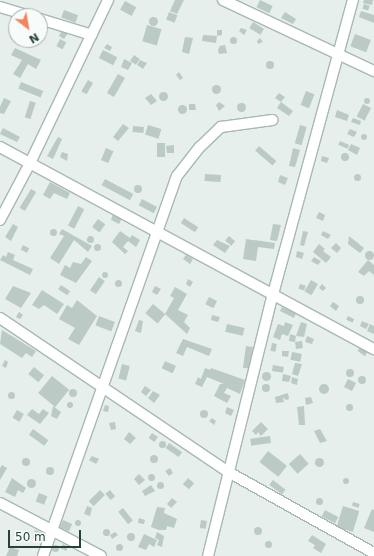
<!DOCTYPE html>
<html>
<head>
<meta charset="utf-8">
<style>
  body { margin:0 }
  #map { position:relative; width:374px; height:556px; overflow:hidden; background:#e6efeb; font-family:"DejaVu Sans",sans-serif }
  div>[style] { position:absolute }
  .building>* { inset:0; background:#bbcac4; transform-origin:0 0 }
  .round { border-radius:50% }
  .roads { filter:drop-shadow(1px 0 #a8b8b2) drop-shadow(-1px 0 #a8b8b2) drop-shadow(0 1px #a8b8b2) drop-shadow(0 -1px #a8b8b2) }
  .street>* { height:10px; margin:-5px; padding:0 5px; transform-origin:5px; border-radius:5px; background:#fff }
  span { translate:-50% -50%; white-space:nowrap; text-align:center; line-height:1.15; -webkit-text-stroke:3px #f7fbf9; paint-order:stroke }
  .north { position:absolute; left:8px; top:8px; width:40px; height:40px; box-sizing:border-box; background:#f7fbf9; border:1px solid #a3b1ad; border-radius:50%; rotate:149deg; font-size:11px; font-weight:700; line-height:16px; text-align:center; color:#24423a }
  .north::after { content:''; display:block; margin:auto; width:14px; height:18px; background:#f4845f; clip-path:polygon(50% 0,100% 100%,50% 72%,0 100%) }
  .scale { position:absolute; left:8px; top:530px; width:73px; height:18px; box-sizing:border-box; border:2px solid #24423a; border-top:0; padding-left:5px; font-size:12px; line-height:14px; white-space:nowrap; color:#24423a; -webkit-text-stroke:3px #f7fbf9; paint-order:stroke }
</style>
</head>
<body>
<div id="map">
  <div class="building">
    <i style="clip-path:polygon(175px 0,184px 0,177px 14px,170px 11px)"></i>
    <i style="left:260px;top:0;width:14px;height:8px;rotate:25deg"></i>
    <i style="clip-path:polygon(364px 0,373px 0,372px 5px,363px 3px)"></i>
    <i style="left:125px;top:1px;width:13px;height:10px;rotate:29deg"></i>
    <i style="left:364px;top:4px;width:6px;height:5px;rotate:18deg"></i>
    <i style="left:64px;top:10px;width:15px;height:8px;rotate:20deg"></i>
    <i style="clip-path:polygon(361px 11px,374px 15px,374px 23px,359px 17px)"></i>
    <i style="left:169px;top:12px;width:9px;height:8px;rotate:21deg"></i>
    <i style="clip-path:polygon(285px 12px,296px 19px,293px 24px,281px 18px)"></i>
    <i class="round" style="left:148.5px;top:16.5px;width:9px;height:9px"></i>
    <i style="left:253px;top:22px;width:13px;height:7px;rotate:32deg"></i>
    <i style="left:147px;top:25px;width:15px;height:17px;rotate:16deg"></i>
    <i style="clip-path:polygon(241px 28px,247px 30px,244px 35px,239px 31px)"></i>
    <i style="clip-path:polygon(62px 30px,68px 33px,64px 39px,59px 36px)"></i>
    <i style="clip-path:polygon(217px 30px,222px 30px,222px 35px,217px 36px)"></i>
    <i style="left:355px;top:34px;width:17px;height:13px;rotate:21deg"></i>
    <i style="clip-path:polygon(203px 35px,217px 36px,216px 43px,202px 41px)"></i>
    <i class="round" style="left:229.5px;top:36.5px;width:7px;height:7px"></i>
    <i style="clip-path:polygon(185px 37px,193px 38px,189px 54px,182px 52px)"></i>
    <i style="clip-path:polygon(260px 38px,263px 42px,258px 44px,257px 41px)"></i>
    <i style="left:60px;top:39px;width:7px;height:8px;rotate:27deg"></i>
    <i style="clip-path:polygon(107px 44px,112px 47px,110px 51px,104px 48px)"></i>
    <i style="clip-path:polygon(225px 45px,227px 53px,219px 54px,218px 50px,220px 46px)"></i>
    <i style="clip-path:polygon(15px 48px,41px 60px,36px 69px,28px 64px,20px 78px,13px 74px,22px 60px,11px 55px)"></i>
    <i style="left:103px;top:50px;width:16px;height:9px;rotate:27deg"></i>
    <i style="left:134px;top:55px;width:7px;height:7px;rotate:34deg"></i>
    <i style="clip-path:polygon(124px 59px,132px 63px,128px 70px,121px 67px)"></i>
    <i style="clip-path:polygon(140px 60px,147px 63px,143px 69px,137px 65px)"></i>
    <i class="round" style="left:266px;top:61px;width:8px;height:8px"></i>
    <i style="clip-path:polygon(179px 72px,183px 78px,180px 80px,176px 75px)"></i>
    <i style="left:118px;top:74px;width:8px;height:22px;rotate:30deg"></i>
    <i style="left:88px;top:80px;width:6px;height:13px;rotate:31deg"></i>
    <i style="left:21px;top:82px;width:24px;height:7px;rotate:22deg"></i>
    <i class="round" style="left:211.5px;top:84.5px;width:9px;height:9px"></i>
    <i style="left:306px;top:91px;width:9px;height:15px;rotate:21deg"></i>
    <i class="round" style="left:158.5px;top:91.5px;width:9px;height:9px"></i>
    <i style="clip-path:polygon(279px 93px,285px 97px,281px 102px,293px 111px,289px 116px,277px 108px,281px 102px,275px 98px)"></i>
    <i style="clip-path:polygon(151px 94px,157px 101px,151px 105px,145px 98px)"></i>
    <i class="round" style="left:364px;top:98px;width:6px;height:6px"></i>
    <i style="clip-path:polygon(4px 98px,11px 101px,4px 114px,0 113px,0 107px)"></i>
    <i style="left:30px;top:101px;width:6px;height:17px;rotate:18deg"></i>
    <i style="clip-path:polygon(219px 102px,225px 106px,219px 111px,216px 105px)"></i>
    <i class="round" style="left:236.5px;top:102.5px;width:9px;height:9px"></i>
    <i style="clip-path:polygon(189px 104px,195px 104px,196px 110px,189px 110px)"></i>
    <i style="left:363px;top:104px;width:9px;height:14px;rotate:27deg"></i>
    <i class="round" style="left:177.5px;top:104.5px;width:9px;height:9px"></i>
    <i style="clip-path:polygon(337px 110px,349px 115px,347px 121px,335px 117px)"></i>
    <i style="clip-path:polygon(353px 118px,361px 121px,360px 125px,351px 122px)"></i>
    <i style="clip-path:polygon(123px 124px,129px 128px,118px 141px,113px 137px)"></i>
    <i style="left:148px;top:125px;width:14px;height:10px;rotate:17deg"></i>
    <i style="left:300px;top:125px;width:7px;height:19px;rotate:16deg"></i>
    <i style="left:133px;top:126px;width:11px;height:6px;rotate:5deg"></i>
    <i style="clip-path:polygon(3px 128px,20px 137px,17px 142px,0 134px)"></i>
    <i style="clip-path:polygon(350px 129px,357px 132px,354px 137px,347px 134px)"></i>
    <i class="round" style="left:361px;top:134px;width:6px;height:6px"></i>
    <i style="clip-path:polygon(58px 137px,62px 139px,53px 159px,47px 156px)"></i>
    <i style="left:340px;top:141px;width:10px;height:4px;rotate:24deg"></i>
    <i style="left:157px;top:143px;width:8px;height:14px"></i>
    <i style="clip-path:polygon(351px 144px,360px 148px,357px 155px,348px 150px)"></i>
    <i style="clip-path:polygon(174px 145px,174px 153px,167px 153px,166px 146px)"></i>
    <i style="left:259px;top:146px;width:23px;height:6px;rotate:41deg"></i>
    <i style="left:106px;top:148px;width:8px;height:13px;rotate:23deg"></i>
    <i style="clip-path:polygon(293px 148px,300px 150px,295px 167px,289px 166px)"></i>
    <i style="clip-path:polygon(62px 152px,68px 154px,67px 161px,60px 157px)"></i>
    <i class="round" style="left:341px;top:153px;width:8px;height:8px"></i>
    <i style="clip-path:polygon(322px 156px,329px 158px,327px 163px,321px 161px)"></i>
    <i class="round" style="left:353.5px;top:173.5px;width:7px;height:7px"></i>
    <i style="left:205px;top:174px;width:16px;height:7px;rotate:4deg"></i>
    <i style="clip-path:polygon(280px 175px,288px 178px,285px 185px,278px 182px)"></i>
    <i style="left:105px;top:179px;width:32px;height:7px;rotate:28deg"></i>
    <i style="clip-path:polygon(50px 182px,70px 193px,67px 199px,54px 193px,50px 199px,43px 195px)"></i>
    <i class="round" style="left:134px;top:185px;width:8px;height:8px"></i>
    <i style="left:31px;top:189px;width:6px;height:22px;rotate:31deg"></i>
    <i style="left:142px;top:199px;width:17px;height:7px;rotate:28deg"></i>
    <i style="left:78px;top:206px;width:7px;height:22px;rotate:27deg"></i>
    <i style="clip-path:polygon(319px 212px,325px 215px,323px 221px,316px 218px)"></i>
    <i style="clip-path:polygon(113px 214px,122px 218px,119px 224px,111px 220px)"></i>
    <i style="left:184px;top:218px;width:17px;height:6px;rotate:33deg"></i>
    <i style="left:98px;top:219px;width:9px;height:10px;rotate:36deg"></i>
    <i style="clip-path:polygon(13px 224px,18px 227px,11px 241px,5px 237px)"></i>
    <i style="clip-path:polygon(273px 224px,281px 225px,277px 241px,270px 240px)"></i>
    <i class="round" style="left:49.5px;top:228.5px;width:7px;height:7px"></i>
    <i style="clip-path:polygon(62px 229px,92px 246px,88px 252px,74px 240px,59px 264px,50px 258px,64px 236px,59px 234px)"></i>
    <i style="clip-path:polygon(120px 231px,130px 238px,132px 235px,140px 240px,136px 247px,128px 241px,123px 247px,128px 251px,125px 254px,112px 242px)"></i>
    <i style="clip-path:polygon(303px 231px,308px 232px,304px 246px,300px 245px)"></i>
    <i style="clip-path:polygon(323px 231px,331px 235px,328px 239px,321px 235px)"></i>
    <i class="round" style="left:86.5px;top:235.5px;width:7px;height:7px"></i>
    <i style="left:229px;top:236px;width:8px;height:6px;rotate:40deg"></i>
    <i style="clip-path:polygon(349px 236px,364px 248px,360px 253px,348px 244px)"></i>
    <i style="clip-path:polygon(246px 239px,275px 243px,274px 249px,258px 247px,256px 261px,243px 259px)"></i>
    <i style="clip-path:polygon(217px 240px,230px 246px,225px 253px,213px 245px)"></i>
    <i style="clip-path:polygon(336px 243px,341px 248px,337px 253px,331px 248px)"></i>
    <i class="round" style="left:93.5px;top:243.5px;width:7px;height:7px"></i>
    <i style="clip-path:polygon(319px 244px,325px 249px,323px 251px,331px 257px,326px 263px,313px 252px)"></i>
    <i style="left:23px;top:245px;width:7px;height:5px;rotate:27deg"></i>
    <i class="round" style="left:364.5px;top:250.5px;width:9px;height:9px"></i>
    <i style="clip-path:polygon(297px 251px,304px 253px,302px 259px,296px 257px)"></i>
    <i style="clip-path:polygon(8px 252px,15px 255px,13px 260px,33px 269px,30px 275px,0 260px,3px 255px,6px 257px)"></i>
    <i style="clip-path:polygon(186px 255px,193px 259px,190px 264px,183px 259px)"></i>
    <i style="clip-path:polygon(86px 257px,92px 261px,76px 283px,60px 275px,65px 265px,70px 268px,73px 262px,81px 264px)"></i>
    <i style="clip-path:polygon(314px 257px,321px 261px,318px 265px,311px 261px)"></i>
    <i style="clip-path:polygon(368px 260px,374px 265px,374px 275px,369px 271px,364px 276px,358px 272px)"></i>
    <i class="round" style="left:102px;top:272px;width:6px;height:6px"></i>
    <i style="left:99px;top:277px;width:7px;height:16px;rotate:34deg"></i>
    <i style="clip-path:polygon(188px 279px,193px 282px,190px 287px,186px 284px)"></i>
    <i class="round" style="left:114.5px;top:279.5px;width:7px;height:7px"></i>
    <i style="left:311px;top:280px;width:8px;height:13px;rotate:30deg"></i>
    <i style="left:300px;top:284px;width:6px;height:5px;rotate:18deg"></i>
    <i style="clip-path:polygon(322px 284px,326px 288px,323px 291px,319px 288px)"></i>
    <i style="left:61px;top:285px;width:11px;height:5px;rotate:34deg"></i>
    <i style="clip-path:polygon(13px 286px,31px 293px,21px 308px,5px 299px)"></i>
    <i style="clip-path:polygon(155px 286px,161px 289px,157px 295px,152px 292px)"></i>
    <i style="clip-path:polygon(175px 287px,187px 294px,178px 310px,188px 315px,184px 322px,190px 328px,187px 334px,165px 314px,174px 298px,170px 296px)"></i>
    <i style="clip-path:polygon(42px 290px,64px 304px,57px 314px,44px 305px,39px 309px,32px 305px)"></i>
    <i class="round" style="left:356px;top:296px;width:8px;height:8px"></i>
    <i style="left:209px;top:297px;width:9px;height:8px;rotate:27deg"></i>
    <i style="clip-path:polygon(77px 300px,97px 316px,79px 345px,68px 339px,75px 328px,59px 319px,67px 305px,72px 308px)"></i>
    <i style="clip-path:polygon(333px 302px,339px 306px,336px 311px,330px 306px)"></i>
    <i style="left:153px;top:304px;width:16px;height:12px;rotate:40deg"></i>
    <i style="clip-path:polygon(282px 307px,296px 313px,294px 318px,280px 311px)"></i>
    <i style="clip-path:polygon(19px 312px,23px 315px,20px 319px,16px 317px)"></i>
    <i style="clip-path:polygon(212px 315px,220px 317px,218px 322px,211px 320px)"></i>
    <i style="left:99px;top:316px;width:17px;height:10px;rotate:21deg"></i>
    <i style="left:348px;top:316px;width:7px;height:4px;rotate:27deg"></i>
    <i style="clip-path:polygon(139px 320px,143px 321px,141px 333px,135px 331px)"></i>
    <i style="clip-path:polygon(362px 321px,369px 324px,366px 329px,360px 326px)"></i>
    <i style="clip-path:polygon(285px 322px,293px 325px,288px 336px,282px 334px,280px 340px,273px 337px,278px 324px,284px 326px)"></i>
    <i style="clip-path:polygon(301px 322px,307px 324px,304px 337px,296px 336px)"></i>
    <i style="left:227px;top:324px;width:18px;height:8px;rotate:13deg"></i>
    <i style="clip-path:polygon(370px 324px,374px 326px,374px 334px,367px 331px)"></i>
    <i style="clip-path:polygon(2px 330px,36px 351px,32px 357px,26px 353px,22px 358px,0 344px)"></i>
    <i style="clip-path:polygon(290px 334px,296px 336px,295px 342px,289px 341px)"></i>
    <i style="clip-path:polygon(307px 336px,314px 339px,312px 344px,305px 342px)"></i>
    <i style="clip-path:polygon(183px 339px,212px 349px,209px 356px,187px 347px,183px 356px,176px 353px)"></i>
    <i style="left:302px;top:341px;width:7px;height:7px;rotate:82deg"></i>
    <i style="left:272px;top:343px;width:5px;height:8px;rotate:11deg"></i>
    <i style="left:246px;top:346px;width:7px;height:22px;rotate:8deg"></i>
    <i style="left:361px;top:346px;width:9px;height:6px;rotate:36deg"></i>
    <i style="clip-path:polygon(282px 351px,289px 351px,288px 357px,282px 356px)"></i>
    <i style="left:292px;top:352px;width:10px;height:8px;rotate:11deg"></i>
    <i style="clip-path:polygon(5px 360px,8px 362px,6px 368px,2px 366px)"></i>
    <i style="left:165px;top:361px;width:12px;height:8px;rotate:24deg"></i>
    <i style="clip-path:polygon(295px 363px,302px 364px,298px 376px,292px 374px)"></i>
    <i style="left:122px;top:364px;width:8px;height:15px;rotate:14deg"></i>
    <i style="left:273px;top:365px;width:11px;height:6px;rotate:10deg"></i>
    <i style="left:34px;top:367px;width:13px;height:9px;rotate:39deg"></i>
    <i style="clip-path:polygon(205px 368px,210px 370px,211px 368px,245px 380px,240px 394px,227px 388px,224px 393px,231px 396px,227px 403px,214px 396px,220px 384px,224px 384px,207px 377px,202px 387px,195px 384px,198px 377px,201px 379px)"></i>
    <i class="round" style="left:346px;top:369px;width:8px;height:8px"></i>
    <i class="round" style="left:261.5px;top:371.5px;width:9px;height:9px"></i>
    <i style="clip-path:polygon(283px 374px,291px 376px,289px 382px,282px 381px)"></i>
    <i style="left:52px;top:376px;width:22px;height:22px;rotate:39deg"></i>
    <i class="round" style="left:358px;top:376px;width:8px;height:8px"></i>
    <i style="clip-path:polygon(292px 377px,298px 379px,297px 385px,291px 383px)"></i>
    <i style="left:348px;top:379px;width:9px;height:9px;rotate:27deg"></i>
    <i class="round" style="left:262px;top:384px;width:8px;height:8px"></i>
    <i class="round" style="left:319px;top:384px;width:10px;height:10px"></i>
    <i style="clip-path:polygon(145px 386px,151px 390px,146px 396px,141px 392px)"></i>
    <i class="round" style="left:69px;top:389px;width:8px;height:8px"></i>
    <i style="clip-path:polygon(153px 391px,160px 395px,154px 403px,148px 398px)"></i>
    <i class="round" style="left:7.5px;top:391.5px;width:7px;height:7px"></i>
    <i style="clip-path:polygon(288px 393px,289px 399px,286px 400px,283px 397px,284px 402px,276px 403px,275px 397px)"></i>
    <i style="clip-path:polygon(311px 397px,313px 403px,306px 405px,305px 398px)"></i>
    <i class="round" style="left:67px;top:402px;width:6px;height:6px"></i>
    <i class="round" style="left:345.5px;top:403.5px;width:7px;height:7px"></i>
    <i style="clip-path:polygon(105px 405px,109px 406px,108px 412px,103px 411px)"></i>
    <i style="clip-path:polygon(53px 406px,61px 412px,57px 419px,51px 416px)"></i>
    <i style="clip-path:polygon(304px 406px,305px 425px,299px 425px,297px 407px)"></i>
    <i style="clip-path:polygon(227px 407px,234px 410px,231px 416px,225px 413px)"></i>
    <i style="clip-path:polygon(32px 409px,39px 414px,43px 409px,49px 413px,40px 424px,27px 415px)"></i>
    <i class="round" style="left:200px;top:410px;width:8px;height:8px"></i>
    <i style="left:17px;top:410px;width:8px;height:9px;rotate:30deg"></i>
    <i style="clip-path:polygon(212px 418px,216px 421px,214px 425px,209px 421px)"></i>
    <i style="clip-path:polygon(115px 422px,116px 429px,111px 430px,109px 423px)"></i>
    <i style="clip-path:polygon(261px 422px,268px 429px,261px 436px,258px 432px,256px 435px,252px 431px)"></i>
    <i style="left:33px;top:429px;width:19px;height:7px;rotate:36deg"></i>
    <i style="clip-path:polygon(320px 429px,327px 441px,320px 443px,314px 431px)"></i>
    <i style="clip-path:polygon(129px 432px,136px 438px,130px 444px,124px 439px)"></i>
    <i style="left:152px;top:433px;width:7px;height:6px;rotate:34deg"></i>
    <i style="left:270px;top:436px;width:7px;height:20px;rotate:82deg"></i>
    <i class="round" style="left:158.5px;top:440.5px;width:7px;height:7px"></i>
    <i style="left:169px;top:443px;width:16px;height:6px;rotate:35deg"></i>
    <i style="left:268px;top:451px;width:24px;height:14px;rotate:38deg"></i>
    <i style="left:300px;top:454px;width:13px;height:15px;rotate:48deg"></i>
    <i class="round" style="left:150px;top:455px;width:8px;height:8px"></i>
    <i style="clip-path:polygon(92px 456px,99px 459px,96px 464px,89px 460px)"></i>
    <i class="round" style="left:314.5px;top:457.5px;width:9px;height:9px"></i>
    <i class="round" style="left:22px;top:458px;width:8px;height:8px"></i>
    <i style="clip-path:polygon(2px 465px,7px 468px,0 480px,0 468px)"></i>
    <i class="round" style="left:46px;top:467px;width:8px;height:8px"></i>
    <i style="clip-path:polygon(170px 468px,173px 473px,169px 476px,165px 471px)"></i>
    <i class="round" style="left:147.5px;top:473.5px;width:7px;height:7px"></i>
    <i style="clip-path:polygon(139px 474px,145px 480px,139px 485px,134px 479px)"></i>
    <i class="round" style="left:343px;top:478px;width:6px;height:6px"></i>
    <i style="clip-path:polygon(12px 478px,26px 488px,23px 493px,18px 490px,15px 497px,5px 492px)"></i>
    <i style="left:188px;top:478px;width:8px;height:8px;rotate:40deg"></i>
    <i class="round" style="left:26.5px;top:478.5px;width:9px;height:9px"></i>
    <i style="left:273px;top:480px;width:16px;height:6px;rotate:38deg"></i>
    <i class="round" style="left:156.5px;top:481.5px;width:7px;height:7px"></i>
    <i style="clip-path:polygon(151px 485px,155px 491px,145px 496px,142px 491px)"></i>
    <i style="left:100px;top:490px;width:7px;height:16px;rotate:45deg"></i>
    <i style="left:110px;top:490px;width:8px;height:6px;rotate:50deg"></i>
    <i style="left:39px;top:493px;width:9px;height:9px;rotate:21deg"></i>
    <i class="round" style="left:315.5px;top:497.5px;width:7px;height:7px"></i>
    <i style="clip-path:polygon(172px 498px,177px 502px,171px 508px,167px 504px)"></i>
    <i style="left:353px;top:502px;width:7px;height:4px;rotate:16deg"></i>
    <i style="clip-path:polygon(87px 506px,92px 508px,90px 516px,84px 514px)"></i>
    <i style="left:343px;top:506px;width:17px;height:22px;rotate:17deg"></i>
    <i style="clip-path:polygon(157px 507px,165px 508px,164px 513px,177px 519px,174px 528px,167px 526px,166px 530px,159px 530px,151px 527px)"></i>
    <i style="left:123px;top:508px;width:16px;height:6px;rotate:52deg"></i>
    <i style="clip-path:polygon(372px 509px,374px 510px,374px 532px,364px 528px)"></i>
    <i style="left:325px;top:510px;width:15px;height:7px;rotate:28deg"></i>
    <i style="clip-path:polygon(139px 518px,145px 520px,144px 524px,138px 523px)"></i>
    <i class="round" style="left:75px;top:520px;width:6px;height:6px"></i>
    <i style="left:63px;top:520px;width:10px;height:8px;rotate:24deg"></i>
    <i style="left:201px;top:520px;width:6px;height:8px;rotate:9deg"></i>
    <i class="round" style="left:254px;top:527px;width:8px;height:8px"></i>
    <i class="round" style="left:102.5px;top:528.5px;width:7px;height:7px"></i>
    <i style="clip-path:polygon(35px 530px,42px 533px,39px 540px,33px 538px)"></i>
    <i style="clip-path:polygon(115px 532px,118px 535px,112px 539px,110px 535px)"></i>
    <i style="clip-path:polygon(157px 532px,164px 536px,162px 547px,157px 545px,159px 540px,155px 538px)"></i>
    <i class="round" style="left:127px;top:533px;width:8px;height:8px"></i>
    <i style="clip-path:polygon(144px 534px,157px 540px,154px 547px,149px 544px,146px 550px,138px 547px)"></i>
    <i style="clip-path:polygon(312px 535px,326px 544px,321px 553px,313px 548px,315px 545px,308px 541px)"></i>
    <i class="round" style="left:264.5px;top:540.5px;width:7px;height:7px"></i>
    <i class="round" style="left:115.5px;top:543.5px;width:7px;height:7px"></i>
    <i style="clip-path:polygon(63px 544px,68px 547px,66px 551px,60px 548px)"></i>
    <i class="round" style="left:51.5px;top:544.5px;width:7px;height:7px"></i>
    <i style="clip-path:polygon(10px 547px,19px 550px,17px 556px,6px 556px)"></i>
  </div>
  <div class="roads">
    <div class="street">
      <i style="left:223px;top:0;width:167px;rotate:25.2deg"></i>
      <i style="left:0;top:7px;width:30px;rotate:17deg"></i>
      <i style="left:40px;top:19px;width:54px;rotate:17.1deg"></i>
      <i style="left:0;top:147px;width:425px;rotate:28.4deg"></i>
      <i style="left:0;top:220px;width:64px;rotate:-62.2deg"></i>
      <i style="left:30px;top:163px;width:181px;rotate:-64.4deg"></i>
      <i style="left:0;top:318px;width:277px;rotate:34deg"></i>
      <i style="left:230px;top:473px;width:165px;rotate:29.1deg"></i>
      <i style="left:0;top:503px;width:114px;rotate:27.7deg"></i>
      <i style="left:43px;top:556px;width:403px;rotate:-70.6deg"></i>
      <i style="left:177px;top:176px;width:37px;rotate:-52deg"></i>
      <i style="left:200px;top:147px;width:29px;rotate:-44deg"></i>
      <i style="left:221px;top:127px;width:52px;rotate:-7.7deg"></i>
      <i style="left:208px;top:556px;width:270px;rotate:-76.1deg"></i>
      <i style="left:273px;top:294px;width:305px;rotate:-74.8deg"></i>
    </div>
  </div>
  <div class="north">N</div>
  <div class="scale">50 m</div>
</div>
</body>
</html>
